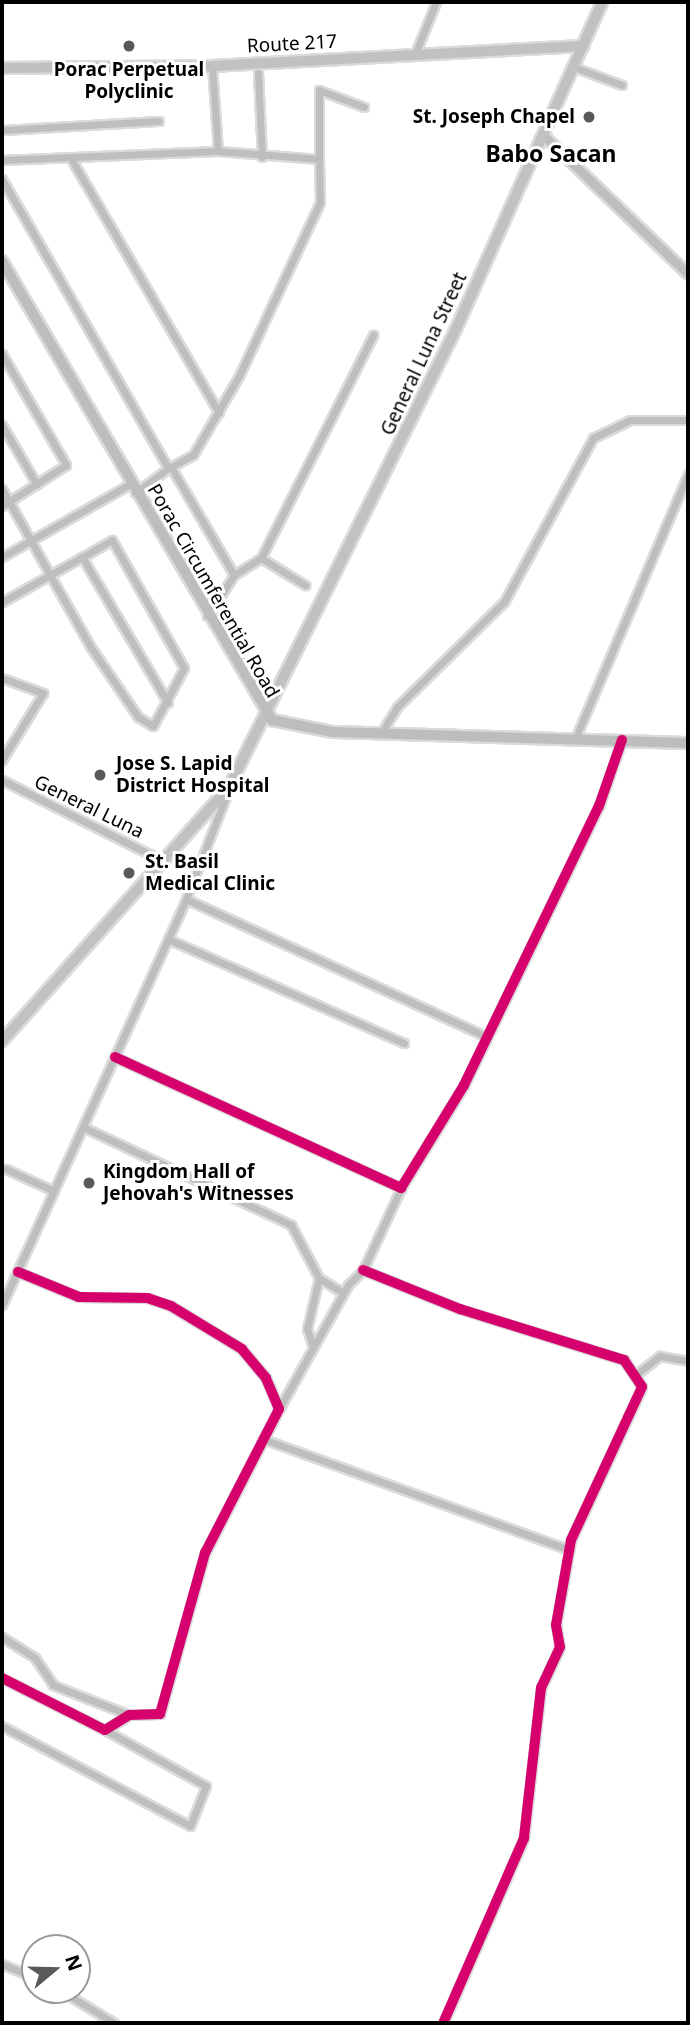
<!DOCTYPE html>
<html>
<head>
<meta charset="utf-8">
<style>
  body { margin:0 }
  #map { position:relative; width:690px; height:2025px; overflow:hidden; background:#fff; font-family:"Noto Sans",sans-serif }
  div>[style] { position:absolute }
  .roads { filter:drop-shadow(2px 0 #dbdbdb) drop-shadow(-2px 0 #dbdbdb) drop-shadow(0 2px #dbdbdb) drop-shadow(0 -2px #dbdbdb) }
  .minor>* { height:7px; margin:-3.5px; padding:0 3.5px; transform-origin:3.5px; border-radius:3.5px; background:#bebebe }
  .tertiary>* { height:9px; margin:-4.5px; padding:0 4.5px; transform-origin:4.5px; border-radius:4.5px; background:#bebebe }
  .secondary>* { height:10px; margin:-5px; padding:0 5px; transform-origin:5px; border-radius:5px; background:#c1c1c1 }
  .primary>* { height:10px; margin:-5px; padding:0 5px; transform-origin:5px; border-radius:5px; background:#bdbdbd }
  .cycleway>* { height:10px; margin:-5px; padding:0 5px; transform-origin:5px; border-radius:5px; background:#d6006c }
  .dots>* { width:19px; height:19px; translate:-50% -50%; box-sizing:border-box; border:4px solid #fff; border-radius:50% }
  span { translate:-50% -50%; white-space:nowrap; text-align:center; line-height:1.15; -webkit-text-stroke:6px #fff; paint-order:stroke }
  .street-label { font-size:19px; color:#000 }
  .poi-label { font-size:19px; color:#000; font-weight:700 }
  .right { translate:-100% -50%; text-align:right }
  .left { translate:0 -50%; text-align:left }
  .quarter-label { font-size:23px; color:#000; font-weight:700 }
  .frame { position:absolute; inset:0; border:4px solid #000; pointer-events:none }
  .north { position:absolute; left:21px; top:1934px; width:70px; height:70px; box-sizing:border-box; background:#fff; border:2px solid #999; border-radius:50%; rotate:71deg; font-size:19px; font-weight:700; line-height:28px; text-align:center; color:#000 }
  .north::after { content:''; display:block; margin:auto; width:24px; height:32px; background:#595959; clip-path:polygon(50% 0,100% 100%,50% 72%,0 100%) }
</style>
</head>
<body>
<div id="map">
  <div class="roads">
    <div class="minor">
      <i style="left:415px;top:54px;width:56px;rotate:-68deg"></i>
      <i style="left:212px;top:66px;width:85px;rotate:86deg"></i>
      <i style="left:574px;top:67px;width:51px;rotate:20.6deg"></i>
      <i style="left:258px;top:73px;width:84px;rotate:87.3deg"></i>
      <i style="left:2px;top:130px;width:157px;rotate:-3.3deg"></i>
      <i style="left:70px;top:157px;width:296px;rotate:59.8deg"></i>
      <i style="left:2px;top:160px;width:216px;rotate:-2.4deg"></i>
      <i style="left:218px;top:151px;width:101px;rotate:4.5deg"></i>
      <i style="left:319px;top:159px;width:69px;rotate:-90deg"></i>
      <i style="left:319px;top:90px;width:48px;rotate:20.7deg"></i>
      <i style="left:2px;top:179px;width:333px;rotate:60.1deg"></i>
      <i style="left:2px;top:354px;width:128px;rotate:60deg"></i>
      <i style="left:66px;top:465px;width:76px;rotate:147.4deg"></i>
      <i style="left:2px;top:425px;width:69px;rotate:59.7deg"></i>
      <i style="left:2px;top:489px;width:98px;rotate:60.8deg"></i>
      <i style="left:50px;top:575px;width:81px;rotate:60.6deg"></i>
      <i style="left:90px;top:646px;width:86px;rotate:55.9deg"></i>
      <i style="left:138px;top:717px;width:17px;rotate:31deg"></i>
      <i style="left:153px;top:726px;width:66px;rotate:-61.9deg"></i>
      <i style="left:184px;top:668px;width:147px;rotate:-119.4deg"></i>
      <i style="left:112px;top:540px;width:34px;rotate:150deg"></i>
      <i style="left:82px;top:557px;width:92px;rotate:150.6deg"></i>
      <i style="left:135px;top:493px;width:44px;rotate:-36.6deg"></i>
      <i style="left:2px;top:557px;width:147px;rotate:-29.7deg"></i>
      <i style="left:82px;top:557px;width:169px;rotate:59.5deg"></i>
      <i style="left:261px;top:558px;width:52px;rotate:31.5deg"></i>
      <i style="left:234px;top:575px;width:32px;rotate:-32deg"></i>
      <i style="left:261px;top:558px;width:250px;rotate:-63.3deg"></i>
      <i style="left:207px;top:616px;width:49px;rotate:-56.6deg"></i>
      <i style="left:234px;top:575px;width:125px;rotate:-120.3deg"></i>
      <i style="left:171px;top:467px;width:25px;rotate:-29deg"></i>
      <i style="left:193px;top:455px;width:91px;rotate:-59.8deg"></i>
      <i style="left:239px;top:376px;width:192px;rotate:-65deg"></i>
      <i style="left:320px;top:202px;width:43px;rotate:-91.3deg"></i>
      <i style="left:2px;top:678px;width:44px;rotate:20.1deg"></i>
      <i style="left:43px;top:693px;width:79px;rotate:121.5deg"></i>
      <i style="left:381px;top:733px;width:31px;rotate:-58deg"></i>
      <i style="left:397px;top:707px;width:150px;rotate:-44.5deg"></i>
      <i style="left:504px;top:602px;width:187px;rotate:-61.5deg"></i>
      <i style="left:593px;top:438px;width:41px;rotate:-25.9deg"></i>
      <i style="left:630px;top:420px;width:58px"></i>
      <i style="left:575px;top:739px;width:288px;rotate:-66.9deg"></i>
      <i style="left:2px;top:780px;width:180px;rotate:26.7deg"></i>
      <i style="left:186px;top:899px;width:329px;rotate:24.6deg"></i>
      <i style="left:168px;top:939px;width:258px;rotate:23.8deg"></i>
      <i style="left:115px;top:1057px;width:315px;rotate:24.6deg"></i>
      <i style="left:401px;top:1188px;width:121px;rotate:-58.5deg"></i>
      <i style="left:464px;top:1085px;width:310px;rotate:-64.2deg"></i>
      <i style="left:599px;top:806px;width:70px;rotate:-70.8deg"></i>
      <i style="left:83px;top:1127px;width:230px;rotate:25.2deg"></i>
      <i style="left:291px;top:1225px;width:60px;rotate:62.2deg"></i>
      <i style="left:319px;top:1278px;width:28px;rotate:32deg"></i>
      <i style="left:6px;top:1169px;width:53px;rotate:24.6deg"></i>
      <i style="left:363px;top:1270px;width:105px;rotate:21.9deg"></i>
      <i style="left:460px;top:1309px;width:172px;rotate:17.3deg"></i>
      <i style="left:624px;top:1360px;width:32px;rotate:56deg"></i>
      <i style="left:642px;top:1387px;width:169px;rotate:114.9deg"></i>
      <i style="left:571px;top:1540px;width:86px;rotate:100deg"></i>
      <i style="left:556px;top:1625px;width:22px;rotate:80deg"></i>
      <i style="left:560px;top:1647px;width:45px;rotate:114.9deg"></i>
      <i style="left:541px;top:1688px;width:151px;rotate:96.5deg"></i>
      <i style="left:524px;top:1838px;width:202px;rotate:113.6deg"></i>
      <i style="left:2px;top:1305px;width:446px;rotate:-65.6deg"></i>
      <i style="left:186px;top:899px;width:116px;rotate:-68.7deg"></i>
      <i style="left:313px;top:1347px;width:19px;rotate:-108deg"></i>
      <i style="left:307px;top:1329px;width:52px;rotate:-76.8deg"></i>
      <i style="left:638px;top:1373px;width:28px;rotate:-38deg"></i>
      <i style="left:660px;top:1356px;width:28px;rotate:10deg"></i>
      <i style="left:279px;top:1409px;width:142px;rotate:-60.9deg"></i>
      <i style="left:348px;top:1285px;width:21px;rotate:-45deg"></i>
      <i style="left:363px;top:1270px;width:90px;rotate:-65.1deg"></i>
      <i style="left:263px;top:1439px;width:326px;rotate:19.9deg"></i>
      <i style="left:2px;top:1637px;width:39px;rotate:32deg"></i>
      <i style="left:35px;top:1658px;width:32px;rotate:56deg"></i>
      <i style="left:53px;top:1685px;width:82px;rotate:21.5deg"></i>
      <i style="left:2px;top:1678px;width:115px;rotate:26.8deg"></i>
      <i style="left:105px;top:1730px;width:28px;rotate:-32deg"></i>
      <i style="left:129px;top:1715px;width:31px;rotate:-2deg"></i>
      <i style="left:160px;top:1714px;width:167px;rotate:-74.4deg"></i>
      <i style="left:205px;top:1553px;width:162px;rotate:-62.8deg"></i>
      <i style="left:279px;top:1409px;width:34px;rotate:-113deg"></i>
      <i style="left:266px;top:1378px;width:38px;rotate:-130deg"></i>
      <i style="left:242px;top:1349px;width:83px;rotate:-148.8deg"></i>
      <i style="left:171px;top:1306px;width:24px;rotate:-161deg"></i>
      <i style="left:148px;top:1298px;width:69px;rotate:-179.2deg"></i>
      <i style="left:79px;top:1297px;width:66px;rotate:-157.7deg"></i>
      <i style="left:2px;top:1726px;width:213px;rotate:28deg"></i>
      <i style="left:190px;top:1826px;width:43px;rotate:-68.2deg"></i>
      <i style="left:206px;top:1786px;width:115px;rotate:-151deg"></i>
      <i style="left:2px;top:1964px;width:36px;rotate:23deg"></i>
      <i style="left:60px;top:1990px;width:63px;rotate:31.4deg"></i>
    </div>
    <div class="tertiary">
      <i style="left:544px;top:136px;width:199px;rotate:43.8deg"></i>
    </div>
    <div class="secondary">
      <i style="left:2px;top:68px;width:210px;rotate:-0.5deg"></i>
      <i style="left:212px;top:66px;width:372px;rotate:-3.1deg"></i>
      <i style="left:2px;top:1041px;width:341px;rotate:-48.2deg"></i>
      <i style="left:229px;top:787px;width:511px;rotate:-63.64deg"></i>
      <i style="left:456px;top:329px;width:358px;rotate:-65.9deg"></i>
    </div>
    <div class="primary">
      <i style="left:2px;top:261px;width:533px;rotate:59.53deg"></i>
      <i style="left:272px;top:720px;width:61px;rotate:11.3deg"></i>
      <i style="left:332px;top:732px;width:356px;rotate:1.8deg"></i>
    </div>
  </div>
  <div class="cycleway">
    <i style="left:115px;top:1057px;width:315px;rotate:24.6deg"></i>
    <i style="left:401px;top:1188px;width:121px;rotate:-58.5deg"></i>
    <i style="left:464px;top:1085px;width:310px;rotate:-64.2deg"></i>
    <i style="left:599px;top:806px;width:70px;rotate:-70.8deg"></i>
    <i style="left:363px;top:1270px;width:105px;rotate:21.9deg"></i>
    <i style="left:460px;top:1309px;width:172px;rotate:17.3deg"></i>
    <i style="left:624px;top:1360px;width:32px;rotate:56deg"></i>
    <i style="left:642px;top:1387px;width:169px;rotate:114.9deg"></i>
    <i style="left:571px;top:1540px;width:86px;rotate:100deg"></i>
    <i style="left:556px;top:1625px;width:22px;rotate:80deg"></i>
    <i style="left:560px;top:1647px;width:45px;rotate:114.9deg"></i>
    <i style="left:541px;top:1688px;width:151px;rotate:96.5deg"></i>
    <i style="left:524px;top:1838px;width:202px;rotate:113.6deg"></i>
    <i style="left:2px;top:1678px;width:115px;rotate:26.8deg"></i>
    <i style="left:105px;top:1730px;width:28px;rotate:-32deg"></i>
    <i style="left:129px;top:1715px;width:31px;rotate:-2deg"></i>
    <i style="left:160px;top:1714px;width:167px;rotate:-74.4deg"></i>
    <i style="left:205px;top:1553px;width:162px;rotate:-62.8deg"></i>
    <i style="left:279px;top:1409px;width:34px;rotate:-113deg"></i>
    <i style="left:266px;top:1378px;width:38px;rotate:-130deg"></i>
    <i style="left:242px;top:1349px;width:83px;rotate:-148.8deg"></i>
    <i style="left:171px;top:1306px;width:24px;rotate:-161deg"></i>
    <i style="left:148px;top:1298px;width:69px;rotate:-179.2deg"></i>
    <i style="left:79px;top:1297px;width:66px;rotate:-157.7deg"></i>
  </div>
  <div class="dots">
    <i style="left:129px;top:46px;background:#595959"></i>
    <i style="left:589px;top:117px;background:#595959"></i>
    <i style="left:100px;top:775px;background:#595959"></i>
    <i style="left:129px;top:873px;background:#595959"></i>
    <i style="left:89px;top:1183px;background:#595959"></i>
  </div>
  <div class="street-label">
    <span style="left:292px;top:44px;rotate:-3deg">Route 217</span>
    <span style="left:424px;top:354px;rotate:-65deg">General Luna Street</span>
    <span style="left:213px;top:591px;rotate:60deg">Porac Circumferential Road</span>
    <span style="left:89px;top:807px;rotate:26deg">General Luna</span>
  </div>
  <div class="poi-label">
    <span style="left:129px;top:81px">Porac Perpetual<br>Polyclinic</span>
    <span class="right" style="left:575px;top:117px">St. Joseph Chapel</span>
    <span class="left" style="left:116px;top:775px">Jose S. Lapid<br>District Hospital</span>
    <span class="left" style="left:145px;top:873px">St. Basil<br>Medical Clinic</span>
    <span class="left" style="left:103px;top:1183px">Kingdom Hall of<br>Jehovah's Witnesses</span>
  </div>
  <div class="quarter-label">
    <span style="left:551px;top:153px">Babo Sacan</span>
  </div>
  <div class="frame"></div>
  <div class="north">N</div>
</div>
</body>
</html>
